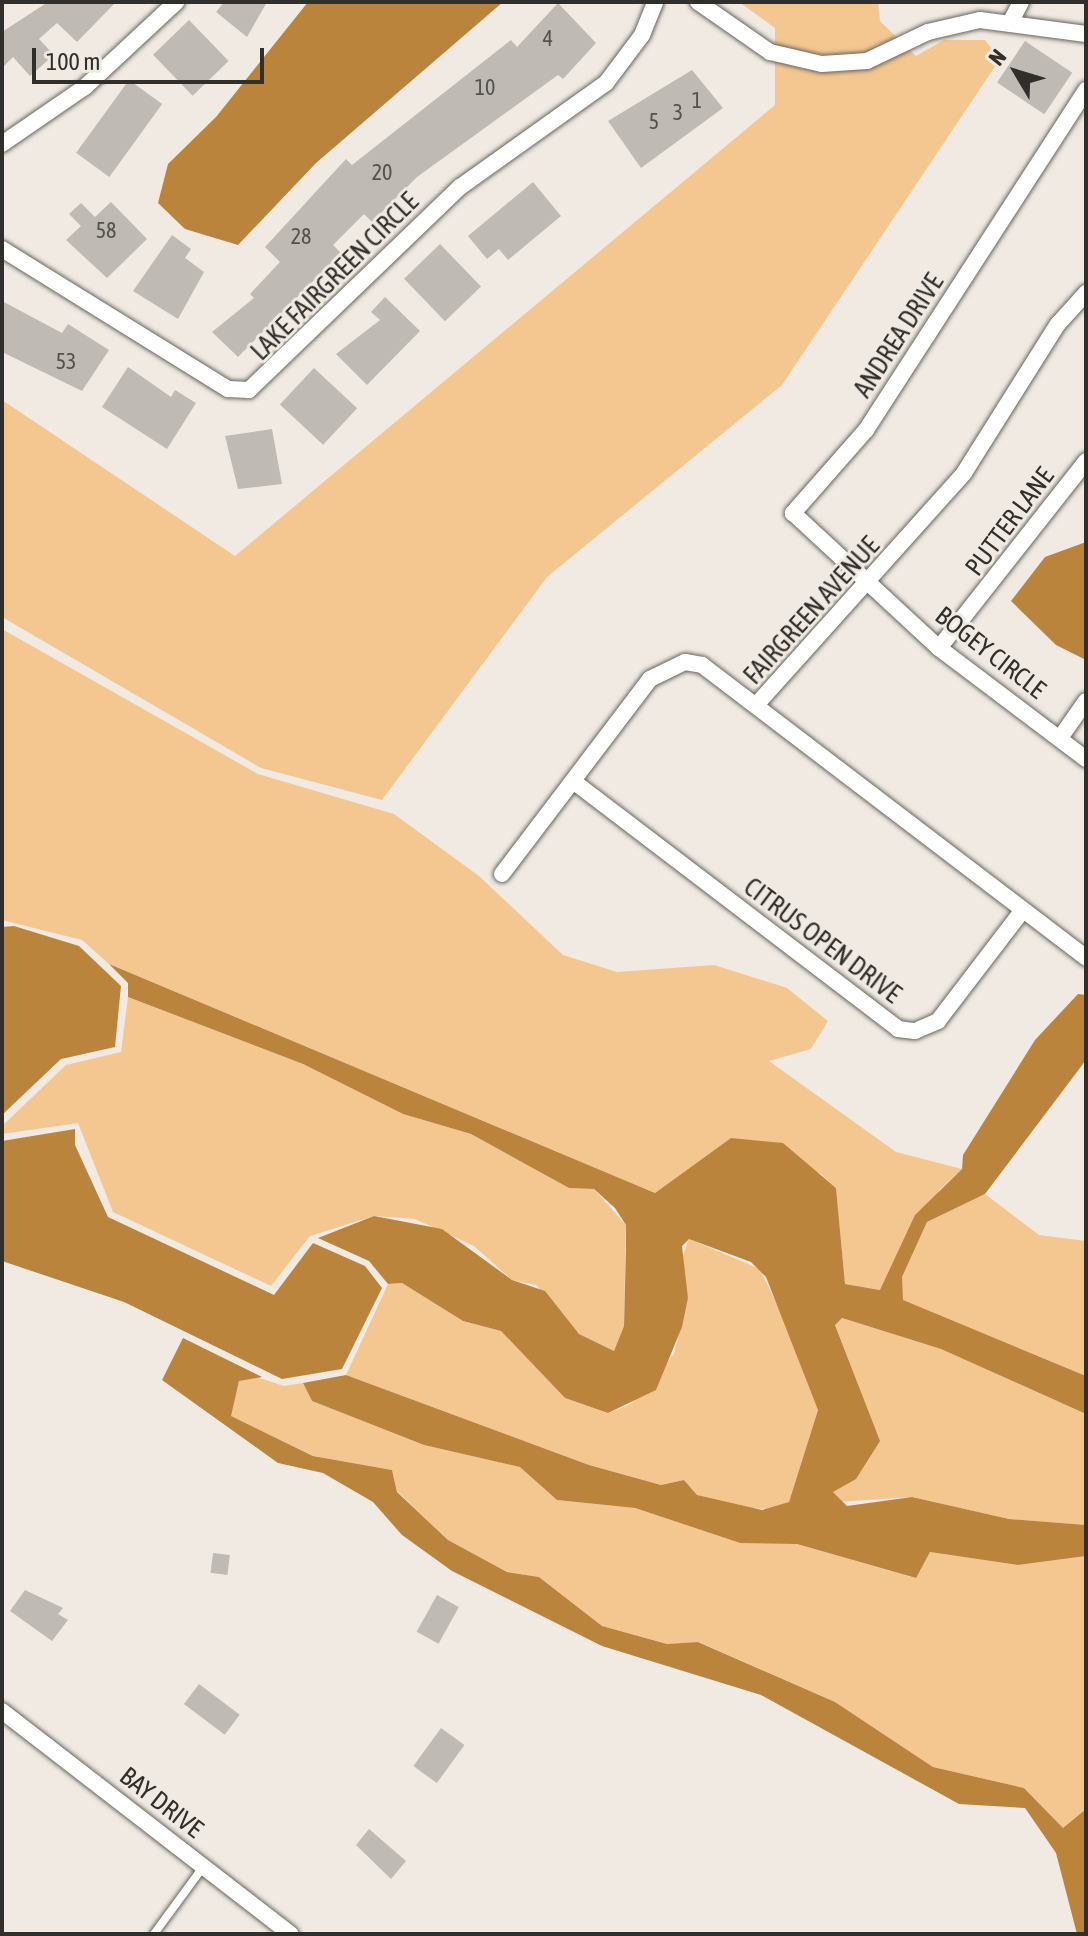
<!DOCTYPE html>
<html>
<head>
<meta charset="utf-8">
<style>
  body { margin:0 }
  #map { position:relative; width:1088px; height:1936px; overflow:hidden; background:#f0eae3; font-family:"Asap Condensed",sans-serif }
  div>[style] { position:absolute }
  .green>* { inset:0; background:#f4c791 }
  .water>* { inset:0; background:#ba843d }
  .building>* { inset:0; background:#bfbab3; transform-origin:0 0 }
  .roads { filter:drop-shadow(0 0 2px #69645e) drop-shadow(0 0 2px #69645e) }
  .service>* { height:8px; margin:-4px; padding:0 4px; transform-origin:4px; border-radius:4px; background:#fff }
  .minor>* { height:16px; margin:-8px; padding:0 8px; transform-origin:8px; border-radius:8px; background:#fff }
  span { translate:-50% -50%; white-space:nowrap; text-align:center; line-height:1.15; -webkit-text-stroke:6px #f0eae3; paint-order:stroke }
  .number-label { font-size:22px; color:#54524e }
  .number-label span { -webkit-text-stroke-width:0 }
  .street-label { font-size:26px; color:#312f2c }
  .frame { position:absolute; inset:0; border:4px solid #312f2c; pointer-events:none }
  .north { position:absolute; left:976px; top:32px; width:80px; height:80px; -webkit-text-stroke:6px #f0eae3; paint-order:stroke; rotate:308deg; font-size:22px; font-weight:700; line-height:32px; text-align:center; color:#312f2c }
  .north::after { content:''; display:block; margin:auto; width:28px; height:36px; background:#312f2c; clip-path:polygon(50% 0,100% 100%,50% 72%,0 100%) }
  .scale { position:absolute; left:32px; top:48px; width:232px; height:36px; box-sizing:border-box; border:4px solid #312f2c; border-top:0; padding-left:10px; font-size:24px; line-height:28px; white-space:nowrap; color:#312f2c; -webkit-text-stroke:6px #f0eae3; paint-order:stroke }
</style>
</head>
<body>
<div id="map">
  <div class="green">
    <i style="clip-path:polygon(739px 2px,878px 2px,880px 21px,916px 56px,944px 40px,985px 40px,1000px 59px,782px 385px,547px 577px,382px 800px,261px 768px,2px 617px,2px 400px,235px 556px,775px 105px,775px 28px)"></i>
    <i style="clip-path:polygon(2px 629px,258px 774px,394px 814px,479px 876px,563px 955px,617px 972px,714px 965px,787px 988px,828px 1021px,811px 1049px,769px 1061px,896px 1152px,962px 1169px,940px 1189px,881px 1290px,845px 1284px,836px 1188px,821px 1174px,731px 1138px,655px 1193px,109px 964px,82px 940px,2px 920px)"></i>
    <i style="clip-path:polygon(128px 997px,303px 1064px,403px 1114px,471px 1134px,569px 1188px,594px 1189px,626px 1225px,624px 1326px,614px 1351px,579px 1334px,536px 1285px,512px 1280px,474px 1246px,415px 1219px,374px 1216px,310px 1236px,271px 1286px,113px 1212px,78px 1123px,2px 1134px,2px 1126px,66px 1065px,121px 1052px)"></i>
    <i style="clip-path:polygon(985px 1194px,1039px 1235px,1086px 1241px,1086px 1376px,902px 1300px,902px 1276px,927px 1222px)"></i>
    <i style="clip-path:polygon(689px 1239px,760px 1269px,807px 1367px,818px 1410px,789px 1502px,779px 1509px,737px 1508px,697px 1495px,684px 1480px,661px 1485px,589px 1465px,346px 1375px,388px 1284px,402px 1283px,463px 1321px,501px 1331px,565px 1398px,608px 1413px,631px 1404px,674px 1354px,688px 1298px,681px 1261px)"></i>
    <i style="clip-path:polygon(842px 1318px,941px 1349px,1086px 1414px,1086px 1525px,1009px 1519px,912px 1497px,838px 1502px,833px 1492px,844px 1482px,859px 1387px,835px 1324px)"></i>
    <i style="clip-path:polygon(253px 1376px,284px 1386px,303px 1383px,312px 1401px,424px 1445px,521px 1467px,557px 1500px,635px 1508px,740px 1543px,797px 1544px,915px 1578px,930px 1552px,1018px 1565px,1086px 1556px,1086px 1809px,1063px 1828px,1024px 1788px,933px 1767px,835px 1702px,699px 1642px,667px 1644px,602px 1626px,539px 1577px,507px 1572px,448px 1540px,397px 1491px,392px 1470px,314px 1456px,230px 1416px,239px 1381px)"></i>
  </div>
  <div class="water">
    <i style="clip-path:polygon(308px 2px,503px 2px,316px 163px,238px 245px,185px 229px,158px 203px,168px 164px,216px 117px)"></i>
    <i style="clip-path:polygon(1086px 542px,1086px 660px,1056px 645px,1011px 601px,1045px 557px)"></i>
    <i style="clip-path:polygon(14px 926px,79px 946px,121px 986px,115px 1047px,61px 1059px,2px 1115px,2px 927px)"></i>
    <i style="clip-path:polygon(109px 964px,655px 1193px,731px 1138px,783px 1143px,836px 1188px,845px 1284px,880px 1290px,915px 1215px,962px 1169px,963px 1155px,1035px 1040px,1078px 994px,1086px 995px,1086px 1060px,985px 1194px,927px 1222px,902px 1277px,903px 1300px,1086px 1376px,1086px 1414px,941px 1349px,842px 1318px,835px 1325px,880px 1441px,856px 1479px,833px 1492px,847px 1506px,912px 1497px,1009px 1519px,1086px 1525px,1086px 1556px,1018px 1565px,930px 1552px,916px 1578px,797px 1544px,740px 1543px,635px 1508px,557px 1500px,520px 1467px,424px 1445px,312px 1401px,303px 1383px,346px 1375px,589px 1465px,661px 1485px,684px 1480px,697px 1495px,762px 1510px,789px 1502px,818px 1410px,766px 1277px,751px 1262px,689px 1239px,682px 1246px,688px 1298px,682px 1327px,656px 1390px,608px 1413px,565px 1398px,501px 1331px,463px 1321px,402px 1283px,388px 1284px,369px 1261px,318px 1238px,374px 1216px,442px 1229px,512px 1280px,545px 1291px,579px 1334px,614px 1351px,624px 1326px,626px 1248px,626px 1225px,615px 1208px,594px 1189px,569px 1188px,471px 1134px,403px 1114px,303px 1064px,128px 997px,128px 983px)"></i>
    <i style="clip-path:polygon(75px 1129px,75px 1145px,108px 1217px,274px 1295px,313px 1243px,365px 1266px,382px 1288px,342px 1369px,282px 1379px,124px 1302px,2px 1261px,2px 1141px)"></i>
    <i style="clip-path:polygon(183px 1338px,262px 1377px,239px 1381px,231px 1416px,313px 1456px,392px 1470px,397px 1492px,448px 1540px,507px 1572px,539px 1577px,602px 1626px,667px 1644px,698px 1642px,835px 1702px,933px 1767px,1024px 1788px,1063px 1828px,1086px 1809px,1086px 1934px,1077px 1934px,1056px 1853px,1025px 1808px,959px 1804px,761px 1695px,602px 1646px,452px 1571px,402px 1535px,373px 1502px,323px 1473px,278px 1463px,162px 1380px)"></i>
  </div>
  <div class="building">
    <i style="clip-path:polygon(48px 2px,116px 2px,77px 42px,57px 23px,39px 39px,54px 55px,30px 76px,13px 57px,2px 68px,2px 32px)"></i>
    <i style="clip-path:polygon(224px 2px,267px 2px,247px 37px,216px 12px)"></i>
    <i style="clip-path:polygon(558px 3px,596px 43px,563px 79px,558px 75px,417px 177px,372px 222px,364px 214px,333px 245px,341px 253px,238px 357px,212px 332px,254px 298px,250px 294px,280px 262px,265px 247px,346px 159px,352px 165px,511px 40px,517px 47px)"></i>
    <i style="left:189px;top:20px;width:57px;height:50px;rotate:46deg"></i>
    <i style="left:1025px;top:41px;width:57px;height:50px;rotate:34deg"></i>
    <i style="clip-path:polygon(692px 70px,723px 108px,641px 168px,608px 121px)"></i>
    <i style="left:129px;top:80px;width:41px;height:90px;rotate:36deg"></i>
    <i style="clip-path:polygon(533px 182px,561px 216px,508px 260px,499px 249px,487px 259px,468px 236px)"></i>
    <i style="clip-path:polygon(111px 202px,147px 239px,107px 278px,66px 240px,81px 226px,69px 214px,81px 203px,95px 217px)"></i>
    <i style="clip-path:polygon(172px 235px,191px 249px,185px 258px,204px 272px,178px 319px,133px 291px)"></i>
    <i style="left:440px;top:244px;width:59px;height:50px;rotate:46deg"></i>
    <i style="clip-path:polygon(385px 297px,420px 331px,367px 385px,336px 354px,380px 320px,371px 312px)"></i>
    <i style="clip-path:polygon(2px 301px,62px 333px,68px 324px,109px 350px,82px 391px,2px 352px)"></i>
    <i style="clip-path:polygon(128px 367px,171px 397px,175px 390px,196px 403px,167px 449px,102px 407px)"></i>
    <i style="left:314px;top:368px;width:59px;height:50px;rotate:43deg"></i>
    <i style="clip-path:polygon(272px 429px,282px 484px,238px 489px,225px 436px)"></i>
    <i style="left:213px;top:1553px;width:17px;height:20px;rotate:7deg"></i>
    <i style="clip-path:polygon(25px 1590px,63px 1608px,58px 1614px,68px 1620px,52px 1641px,10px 1611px)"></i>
    <i style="left:437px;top:1595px;width:25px;height:42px;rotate:29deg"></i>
    <i style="left:199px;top:1684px;width:51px;height:25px;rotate:37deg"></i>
    <i style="left:441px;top:1728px;width:29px;height:47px;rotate:36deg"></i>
    <i style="clip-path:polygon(369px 1829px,406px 1861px,391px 1879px,356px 1845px)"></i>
  </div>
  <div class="roads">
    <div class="service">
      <i style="left:154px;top:1934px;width:83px;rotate:-53.8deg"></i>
    </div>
    <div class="minor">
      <i style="left:698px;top:2px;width:88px;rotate:34.8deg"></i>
      <i style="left:770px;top:52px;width:53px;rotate:13deg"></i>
      <i style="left:822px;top:64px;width:45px;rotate:-3.8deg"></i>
      <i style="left:867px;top:61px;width:68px;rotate:-25.4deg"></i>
      <i style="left:928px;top:32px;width:53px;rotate:-13deg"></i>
      <i style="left:980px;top:20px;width:107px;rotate:7.5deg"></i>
      <i style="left:1011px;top:21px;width:21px;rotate:-62deg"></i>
      <i style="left:1086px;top:90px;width:405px;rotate:122.9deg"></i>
      <i style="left:866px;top:430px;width:111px;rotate:131.3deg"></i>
      <i style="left:793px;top:513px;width:199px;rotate:42.8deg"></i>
      <i style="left:939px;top:648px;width:184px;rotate:37.1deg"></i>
      <i style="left:2px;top:144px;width:101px;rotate:-34.5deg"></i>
      <i style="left:85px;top:87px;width:125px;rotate:-43deg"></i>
      <i style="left:2px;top:249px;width:266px;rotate:31.8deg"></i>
      <i style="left:228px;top:389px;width:21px;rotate:3deg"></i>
      <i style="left:249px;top:390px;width:293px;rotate:-43.9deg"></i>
      <i style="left:460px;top:187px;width:179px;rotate:-35.5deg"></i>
      <i style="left:606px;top:83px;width:60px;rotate:-53.1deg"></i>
      <i style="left:642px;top:35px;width:35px;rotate:-68deg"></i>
      <i style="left:939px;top:648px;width:238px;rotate:-51.8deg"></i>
      <i style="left:757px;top:704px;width:310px;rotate:-48.1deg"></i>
      <i style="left:964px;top:473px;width:176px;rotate:-57.8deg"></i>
      <i style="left:1058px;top:324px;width:42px;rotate:-47.9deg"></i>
      <i style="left:1060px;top:738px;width:45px;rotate:-54.9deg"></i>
      <i style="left:573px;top:781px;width:409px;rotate:37.3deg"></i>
      <i style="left:898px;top:1029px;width:17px;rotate:7deg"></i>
      <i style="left:915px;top:1031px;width:25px;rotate:-23deg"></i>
      <i style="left:938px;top:1021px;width:138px;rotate:-52.6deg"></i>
      <i style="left:502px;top:874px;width:245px;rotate:-52.8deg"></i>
      <i style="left:650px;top:679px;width:39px;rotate:-26deg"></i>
      <i style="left:685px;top:662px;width:17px;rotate:10deg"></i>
      <i style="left:702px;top:665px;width:483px;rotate:37.3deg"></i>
      <i style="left:2px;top:1711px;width:365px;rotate:37.7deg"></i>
    </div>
  </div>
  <div class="number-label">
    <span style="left:548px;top:39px">4</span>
    <span style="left:485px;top:88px">10</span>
    <span style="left:697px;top:101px">1</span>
    <span style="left:678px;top:113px">3</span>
    <span style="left:654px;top:122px">5</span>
    <span style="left:382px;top:173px">20</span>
    <span style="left:106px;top:231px">58</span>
    <span style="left:301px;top:237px">28</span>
    <span style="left:66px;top:362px">53</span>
  </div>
  <div class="street-label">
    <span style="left:335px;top:277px;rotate:-45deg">LAKE FAIRGREEN CIRCLE</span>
    <span style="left:899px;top:336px;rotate:-57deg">ANDREA DRIVE</span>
    <span style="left:1010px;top:522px;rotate:-53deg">PUTTER LANE</span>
    <span style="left:812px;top:611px;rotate:-48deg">FAIRGREEN AVENUE</span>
    <span style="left:990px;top:653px;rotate:38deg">BOGEY CIRCLE</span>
    <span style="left:822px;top:941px;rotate:37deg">CITRUS OPEN DRIVE</span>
    <span style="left:161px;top:1803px;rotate:38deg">BAY DRIVE</span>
  </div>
  <div class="frame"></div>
  <div class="north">N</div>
  <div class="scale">100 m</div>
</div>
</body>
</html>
